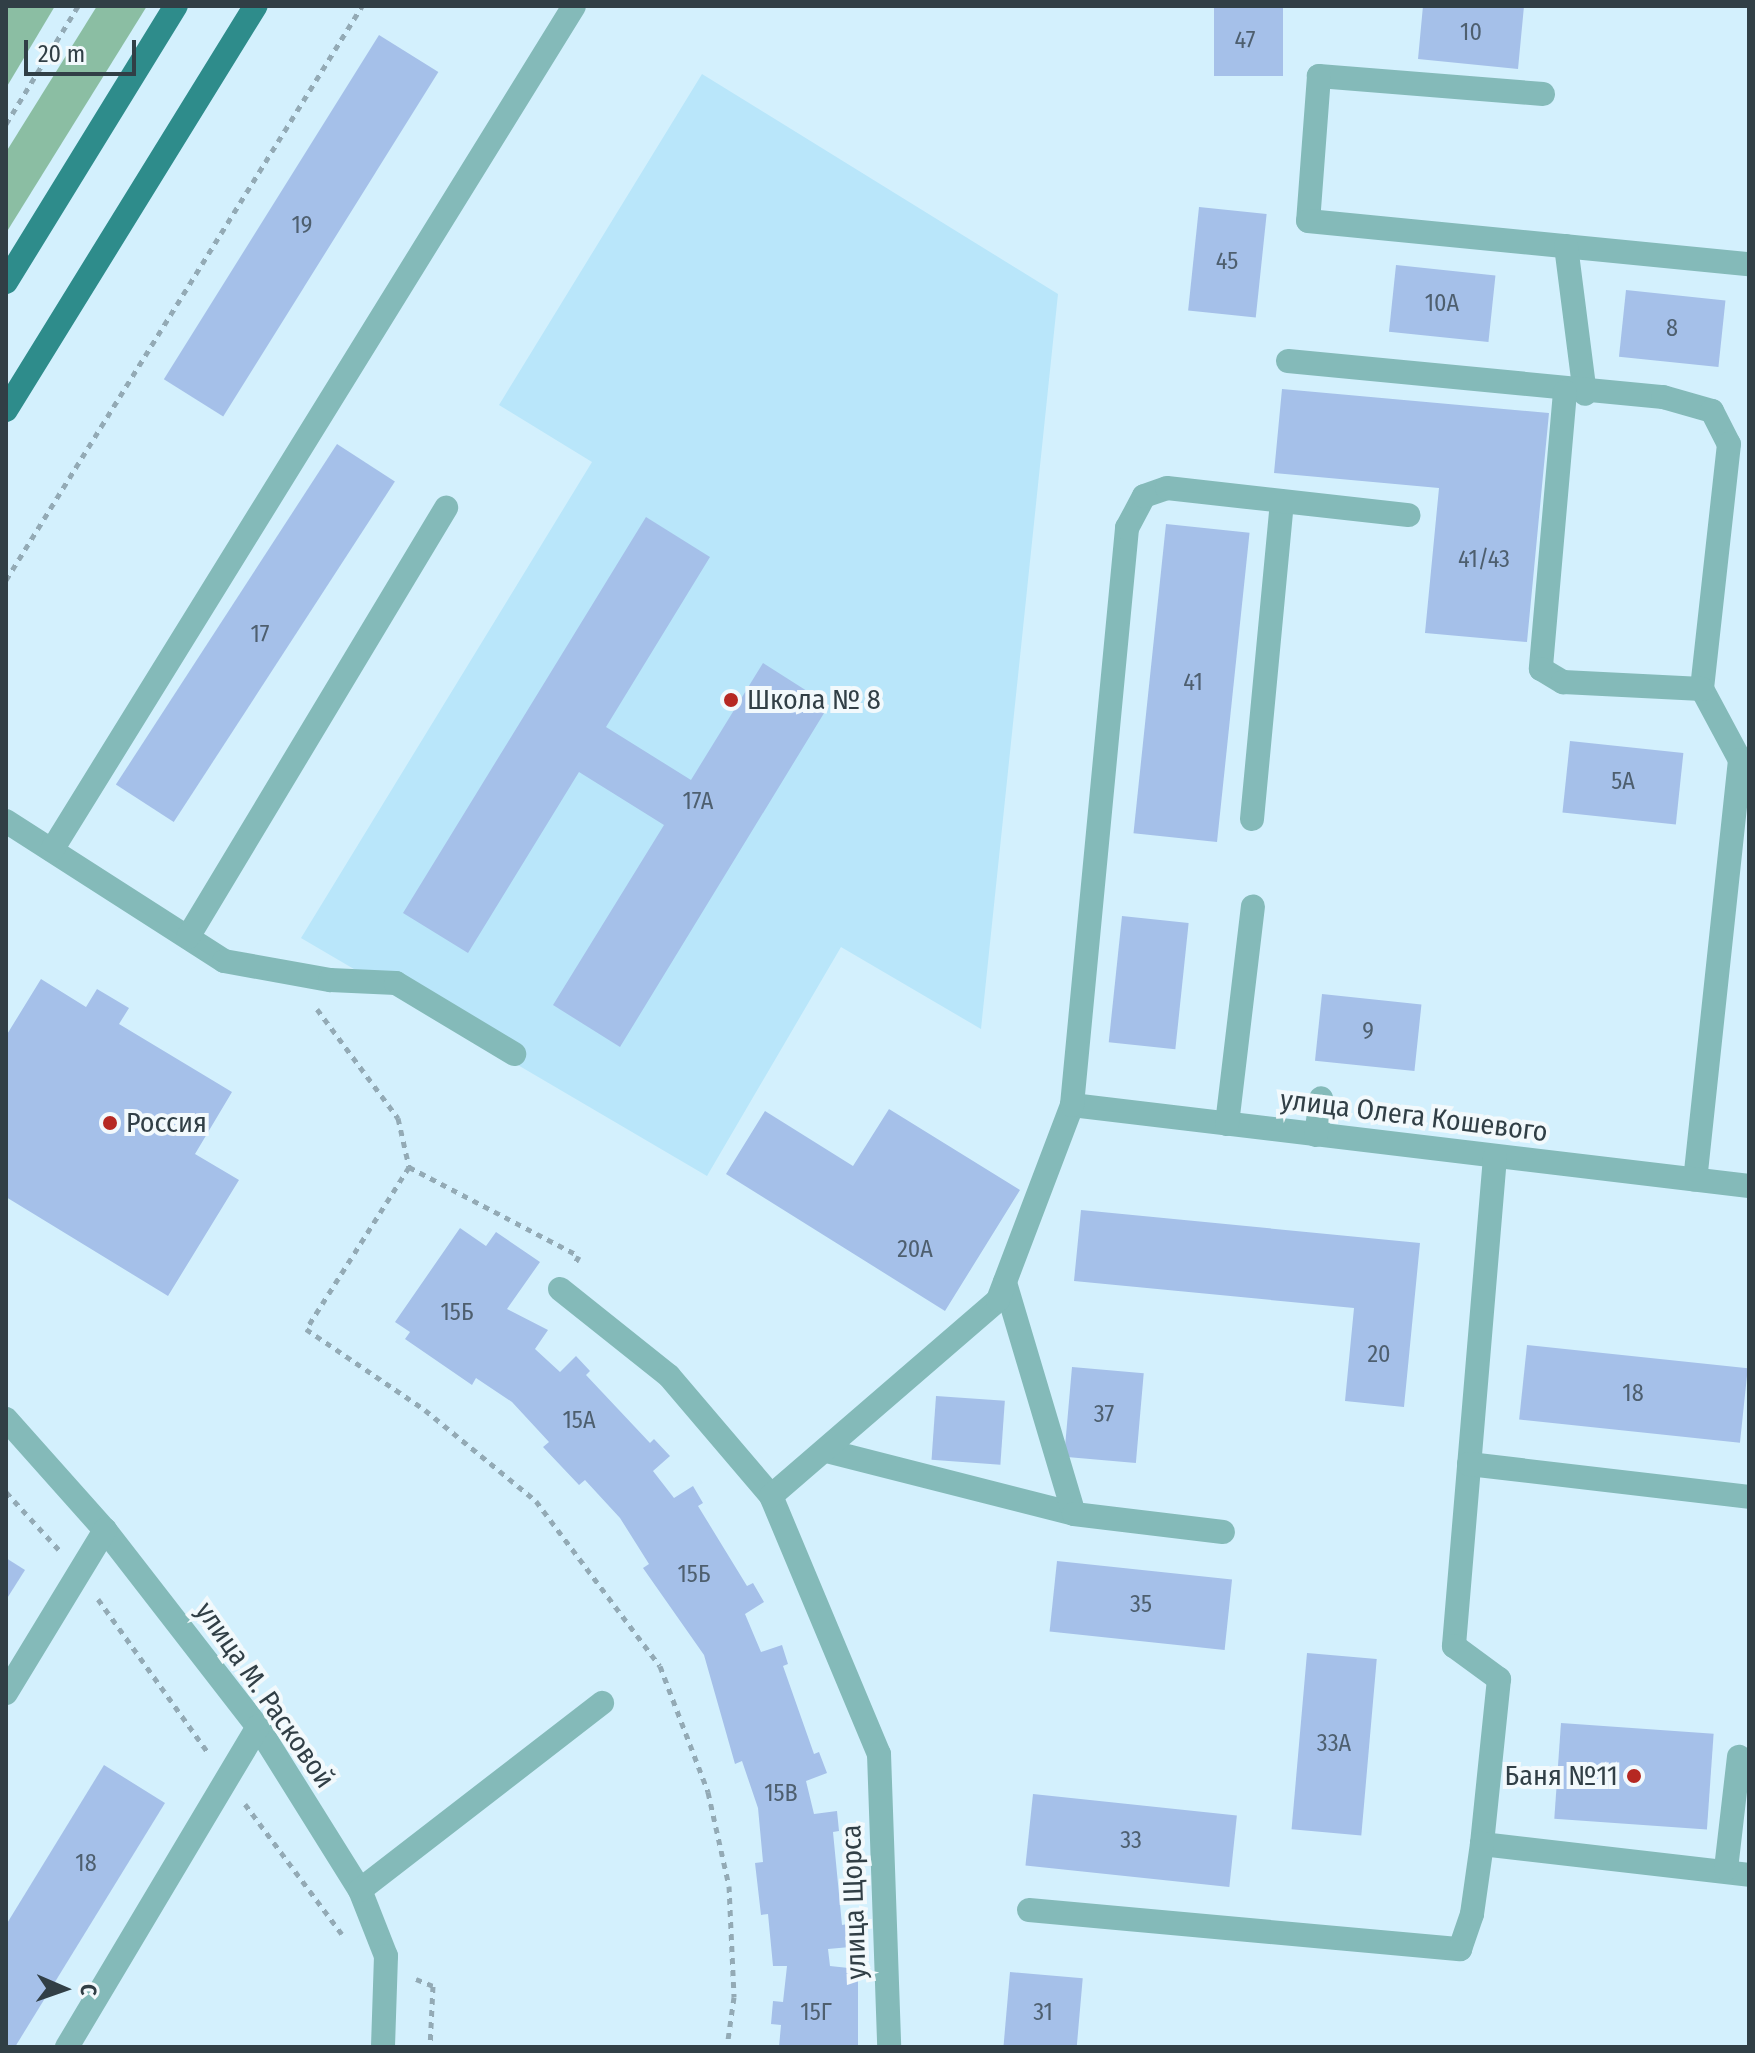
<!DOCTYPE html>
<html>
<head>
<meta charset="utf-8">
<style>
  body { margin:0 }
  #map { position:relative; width:1755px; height:2053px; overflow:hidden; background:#d3f0fd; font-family:"Fira Sans Condensed",sans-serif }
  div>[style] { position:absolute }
  .built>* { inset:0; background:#b9e6fa }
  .forest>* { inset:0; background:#8bbea3 }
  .building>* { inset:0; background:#a5c0e9; transform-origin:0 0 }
  .path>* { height:5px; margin-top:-2.5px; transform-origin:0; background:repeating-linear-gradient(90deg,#93aab5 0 6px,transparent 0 12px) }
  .minor>* { height:24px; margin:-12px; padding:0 12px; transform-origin:12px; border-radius:12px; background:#84bab9 }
  .major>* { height:24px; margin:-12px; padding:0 12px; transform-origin:12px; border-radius:12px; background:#2e8c8b }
  .dots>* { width:22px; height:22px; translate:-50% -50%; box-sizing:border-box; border:4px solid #f2f9fc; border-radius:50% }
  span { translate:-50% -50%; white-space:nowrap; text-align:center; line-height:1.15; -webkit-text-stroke:8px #f2f9fc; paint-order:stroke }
  .number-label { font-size:24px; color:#4e5f6f }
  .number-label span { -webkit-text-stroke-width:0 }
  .poi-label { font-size:28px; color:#313f46 }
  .left { translate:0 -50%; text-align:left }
  .right { translate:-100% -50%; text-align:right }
  .street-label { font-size:28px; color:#313f46 }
  .frame { position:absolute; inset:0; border:8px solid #313f46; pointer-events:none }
  .north { position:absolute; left:24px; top:1949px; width:80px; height:80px; -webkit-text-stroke:6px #f2f9fc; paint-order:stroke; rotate:92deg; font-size:22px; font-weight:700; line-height:32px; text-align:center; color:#313f46 }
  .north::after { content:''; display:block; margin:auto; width:28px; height:36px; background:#313f46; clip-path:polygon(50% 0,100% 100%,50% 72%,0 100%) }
  .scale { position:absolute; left:24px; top:40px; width:112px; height:36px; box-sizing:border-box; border:4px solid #313f46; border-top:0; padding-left:10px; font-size:24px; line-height:28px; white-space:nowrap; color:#313f46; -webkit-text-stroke:6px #f2f9fc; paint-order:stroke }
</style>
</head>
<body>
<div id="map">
  <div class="built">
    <i style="clip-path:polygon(702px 74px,1058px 294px,981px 1029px,841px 947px,707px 1176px,301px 938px,592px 462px,499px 405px)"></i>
  </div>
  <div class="forest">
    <i style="clip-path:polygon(6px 6px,55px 6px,6px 88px)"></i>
    <i style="clip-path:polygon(97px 6px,147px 6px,6px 233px,6px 152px)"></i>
  </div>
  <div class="building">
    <i style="left:1214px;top:6px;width:69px;height:70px"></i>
    <i style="clip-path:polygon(1423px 6px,1524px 6px,1518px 69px,1418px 59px)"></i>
    <i style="left:379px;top:35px;width:70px;height:406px;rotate:32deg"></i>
    <i style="left:1199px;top:207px;width:68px;height:104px;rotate:6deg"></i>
    <i style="left:1396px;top:265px;width:100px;height:67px;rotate:6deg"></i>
    <i style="left:1626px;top:290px;width:100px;height:67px;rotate:6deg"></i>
    <i style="clip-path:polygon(1282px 389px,1549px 413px,1527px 642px,1425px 633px,1439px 488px,1274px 473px)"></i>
    <i style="left:337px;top:444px;width:69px;height:406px;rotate:33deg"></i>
    <i style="clip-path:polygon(646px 517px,710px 557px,606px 727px,691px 780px,763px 663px,829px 705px,620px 1047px,553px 1005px,664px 825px,579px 772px,468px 953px,403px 913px)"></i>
    <i style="left:1166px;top:524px;width:84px;height:311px;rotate:6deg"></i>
    <i style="left:1570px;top:741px;width:114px;height:72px;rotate:6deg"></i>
    <i style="left:1122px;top:916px;width:67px;height:127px;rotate:6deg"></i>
    <i style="clip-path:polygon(41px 979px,86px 1007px,97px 989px,129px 1008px,119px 1024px,232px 1092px,195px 1154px,239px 1180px,168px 1296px,6px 1197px,6px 1036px)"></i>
    <i style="left:1322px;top:994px;width:100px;height:67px;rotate:6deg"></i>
    <i style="clip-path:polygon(889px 1109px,1020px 1190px,945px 1311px,726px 1174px,765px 1111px,853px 1166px)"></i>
    <i style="clip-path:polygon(1081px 1210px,1420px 1243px,1404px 1407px,1345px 1401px,1354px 1308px,1074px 1281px)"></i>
    <i style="clip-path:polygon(460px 1228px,486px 1246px,496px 1232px,540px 1262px,507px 1309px,548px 1330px,535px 1349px,560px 1372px,576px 1356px,590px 1371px,586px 1375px,650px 1443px,654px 1439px,670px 1456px,653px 1471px,674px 1498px,693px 1486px,703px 1503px,698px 1506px,747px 1586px,753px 1583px,764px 1602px,745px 1614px,761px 1652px,782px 1645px,788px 1664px,783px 1666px,814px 1754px,819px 1752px,827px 1773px,806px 1781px,814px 1814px,837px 1811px,839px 1831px,833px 1832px,842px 1925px,848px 1924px,850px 1947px,828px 1949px,830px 1966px,858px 1969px,858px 2047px,779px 2047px,781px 2025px,771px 2024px,773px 2001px,783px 2002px,787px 1966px,773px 1966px,768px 1914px,761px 1915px,755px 1863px,763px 1862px,758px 1808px,742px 1761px,735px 1764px,704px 1655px,643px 1568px,649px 1564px,620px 1518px,585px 1480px,579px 1485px,543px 1447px,549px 1442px,512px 1402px,476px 1378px,472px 1385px,405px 1339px,410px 1332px,395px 1322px)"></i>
    <i style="left:1527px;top:1345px;width:222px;height:75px;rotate:6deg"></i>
    <i style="left:1072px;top:1367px;width:72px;height:90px;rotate:5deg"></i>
    <i style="left:936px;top:1396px;width:69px;height:64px;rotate:4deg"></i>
    <i style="clip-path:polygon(6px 1558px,25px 1570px,6px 1600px)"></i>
    <i style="left:1057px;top:1561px;width:176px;height:71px;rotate:6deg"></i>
    <i style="left:1307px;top:1653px;width:70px;height:177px;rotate:5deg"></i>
    <i style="left:1561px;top:1723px;width:153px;height:96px;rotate:4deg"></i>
    <i style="clip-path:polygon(104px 1765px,165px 1803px,15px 2047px,6px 2047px,6px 1925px)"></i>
    <i style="left:1033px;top:1794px;width:205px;height:72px;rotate:6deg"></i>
    <i style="left:1010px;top:1972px;width:73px;height:75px;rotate:5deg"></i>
  </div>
  <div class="path">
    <i style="left:6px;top:124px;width:138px;rotate:-58.6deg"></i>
    <i style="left:6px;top:580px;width:675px;rotate:-58.19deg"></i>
    <i style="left:317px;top:1009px;width:136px;rotate:53.4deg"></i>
    <i style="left:398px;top:1118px;width:50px;rotate:77.3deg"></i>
    <i style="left:409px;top:1167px;width:192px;rotate:27.6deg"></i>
    <i style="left:579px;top:1256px;width:8px;rotate:120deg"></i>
    <i style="left:409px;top:1167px;width:192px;rotate:122.4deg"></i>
    <i style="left:306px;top:1329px;width:144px;rotate:34.2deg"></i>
    <i style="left:425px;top:1410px;width:144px;rotate:39.3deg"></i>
    <i style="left:536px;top:1501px;width:206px;rotate:53.1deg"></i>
    <i style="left:660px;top:1666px;width:135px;rotate:69.1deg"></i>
    <i style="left:708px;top:1792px;width:96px;rotate:77.4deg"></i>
    <i style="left:729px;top:1886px;width:111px;rotate:87.4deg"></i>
    <i style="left:734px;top:1997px;width:50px;rotate:98deg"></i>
    <i style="left:6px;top:1492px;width:80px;rotate:47.5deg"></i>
    <i style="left:98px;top:1599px;width:191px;rotate:54.4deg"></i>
    <i style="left:245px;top:1804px;width:162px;rotate:53.3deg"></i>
    <i style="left:416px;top:1979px;width:18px;rotate:22deg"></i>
    <i style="left:433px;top:1986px;width:61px;rotate:92.8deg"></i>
  </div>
  <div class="minor">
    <i style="left:1543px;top:94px;width:225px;rotate:-175.4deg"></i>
    <i style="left:1319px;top:76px;width:145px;rotate:94.3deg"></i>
    <i style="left:1308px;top:221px;width:443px;rotate:5.6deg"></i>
    <i style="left:1566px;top:246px;width:149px;rotate:82.7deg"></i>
    <i style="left:1288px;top:361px;width:377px;rotate:5.5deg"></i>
    <i style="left:1663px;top:397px;width:51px;rotate:15.9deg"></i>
    <i style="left:1712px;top:411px;width:37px;rotate:63deg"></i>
    <i style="left:1729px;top:444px;width:246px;rotate:96.3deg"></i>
    <i style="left:1702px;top:689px;width:81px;rotate:61.8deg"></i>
    <i style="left:1740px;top:760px;width:422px;rotate:96.1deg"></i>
    <i style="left:1565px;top:392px;width:278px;rotate:95deg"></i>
    <i style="left:1541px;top:669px;width:26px;rotate:31deg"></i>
    <i style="left:1563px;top:682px;width:139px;rotate:2.9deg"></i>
    <i style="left:1252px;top:819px;width:319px;rotate:-84.6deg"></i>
    <i style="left:6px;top:821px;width:259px;rotate:32.7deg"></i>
    <i style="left:224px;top:961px;width:108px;rotate:10.2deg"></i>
    <i style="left:330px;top:980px;width:66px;rotate:2.6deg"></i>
    <i style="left:396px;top:983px;width:138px;rotate:31deg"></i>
    <i style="left:52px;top:850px;width:992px;rotate:-58.26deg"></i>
    <i style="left:188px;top:937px;width:501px;rotate:-58.98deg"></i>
    <i style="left:1072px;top:1105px;width:682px;rotate:6.82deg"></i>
    <i style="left:1227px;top:1124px;width:219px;rotate:-83.2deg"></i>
    <i style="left:1316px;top:1135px;width:37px;rotate:-82deg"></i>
    <i style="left:1495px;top:1157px;width:491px;rotate:94.8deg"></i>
    <i style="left:1454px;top:1646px;width:56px;rotate:36.3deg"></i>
    <i style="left:1499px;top:1679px;width:166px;rotate:95.9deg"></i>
    <i style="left:1482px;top:1844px;width:269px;rotate:6.6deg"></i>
    <i style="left:560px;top:1289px;width:139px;rotate:38.6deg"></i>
    <i style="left:669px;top:1376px;width:157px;rotate:49.6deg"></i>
    <i style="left:771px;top:1496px;width:280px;rotate:67.3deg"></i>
    <i style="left:879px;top:1754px;width:293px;rotate:88deg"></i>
    <i style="left:6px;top:1419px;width:149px;rotate:48.3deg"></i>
    <i style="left:105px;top:1530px;width:249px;rotate:52.2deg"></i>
    <i style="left:258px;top:1727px;width:192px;rotate:58deg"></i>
    <i style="left:360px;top:1890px;width:71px;rotate:68.5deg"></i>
    <i style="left:386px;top:1956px;width:91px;rotate:91.9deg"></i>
    <i style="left:827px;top:1451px;width:255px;rotate:14.3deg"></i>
    <i style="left:1074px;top:1514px;width:242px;rotate:-106.6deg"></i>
    <i style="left:1469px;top:1464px;width:282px;rotate:6.7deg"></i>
    <i style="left:771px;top:1496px;width:300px;rotate:-40.8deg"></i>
    <i style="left:998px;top:1300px;width:209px;rotate:-69.2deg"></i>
    <i style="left:1072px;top:1105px;width:580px;rotate:-84.55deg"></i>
    <i style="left:1127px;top:528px;width:36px;rotate:-62deg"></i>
    <i style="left:1144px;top:496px;width:24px;rotate:-19deg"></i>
    <i style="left:1167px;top:488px;width:243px;rotate:6.4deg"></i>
    <i style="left:1074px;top:1514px;width:150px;rotate:6.9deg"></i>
    <i style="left:6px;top:1693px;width:191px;rotate:-58.7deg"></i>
    <i style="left:1726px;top:1869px;width:113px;rotate:-83.4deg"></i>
    <i style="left:360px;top:1890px;width:306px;rotate:-37.7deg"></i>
    <i style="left:1029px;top:1910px;width:433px;rotate:5.2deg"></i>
    <i style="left:1460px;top:1949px;width:37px;rotate:-71deg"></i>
    <i style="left:1472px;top:1914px;width:71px;rotate:-81.9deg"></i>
    <i style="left:67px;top:2047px;width:373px;rotate:-59.2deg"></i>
  </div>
  <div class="major">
    <i style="left:6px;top:282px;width:324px;rotate:-58.4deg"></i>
    <i style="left:6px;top:410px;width:475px;rotate:-58.3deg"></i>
  </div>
  <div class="dots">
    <i style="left:731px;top:700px;background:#b62822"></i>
    <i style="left:110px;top:1123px;background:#b62822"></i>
    <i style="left:1634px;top:1776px;background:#b62822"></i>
  </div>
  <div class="number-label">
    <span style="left:1471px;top:33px">10</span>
    <span style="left:1245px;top:41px">47</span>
    <span style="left:302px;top:226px">19</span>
    <span style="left:1227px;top:262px">45</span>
    <span style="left:1442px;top:304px">10А</span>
    <span style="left:1672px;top:329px">8</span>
    <span style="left:1484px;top:560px">41/43</span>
    <span style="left:260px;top:635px">17</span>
    <span style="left:1193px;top:683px">41</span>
    <span style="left:1623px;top:782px">5А</span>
    <span style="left:698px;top:802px">17А</span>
    <span style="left:1368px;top:1032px">9</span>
    <span style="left:915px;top:1250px">20А</span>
    <span style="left:457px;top:1313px">15Б</span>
    <span style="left:1379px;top:1355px">20</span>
    <span style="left:1633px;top:1394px">18</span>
    <span style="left:1104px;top:1415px">37</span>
    <span style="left:579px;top:1421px">15А</span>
    <span style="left:694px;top:1575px">15Б</span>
    <span style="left:1141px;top:1605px">35</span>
    <span style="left:1334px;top:1744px">33А</span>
    <span style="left:781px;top:1794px">15В</span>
    <span style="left:1131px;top:1841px">33</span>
    <span style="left:86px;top:1864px">18</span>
    <span style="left:816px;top:2013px">15Г</span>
    <span style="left:1043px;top:2013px">31</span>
  </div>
  <div class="poi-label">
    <span class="left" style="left:747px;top:700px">Школа № 8</span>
    <span class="left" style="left:126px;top:1123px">Россия</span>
    <span class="right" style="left:1618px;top:1776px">Баня №11</span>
  </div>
  <div class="street-label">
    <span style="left:1414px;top:1116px;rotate:7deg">улица Олега Кошевого</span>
    <span style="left:265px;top:1695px;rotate:55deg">улица М. Расковой</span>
    <span style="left:854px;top:1902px;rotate:-92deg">улица Щорса</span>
  </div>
  <div class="frame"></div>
  <div class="north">С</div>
  <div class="scale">20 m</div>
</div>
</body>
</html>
